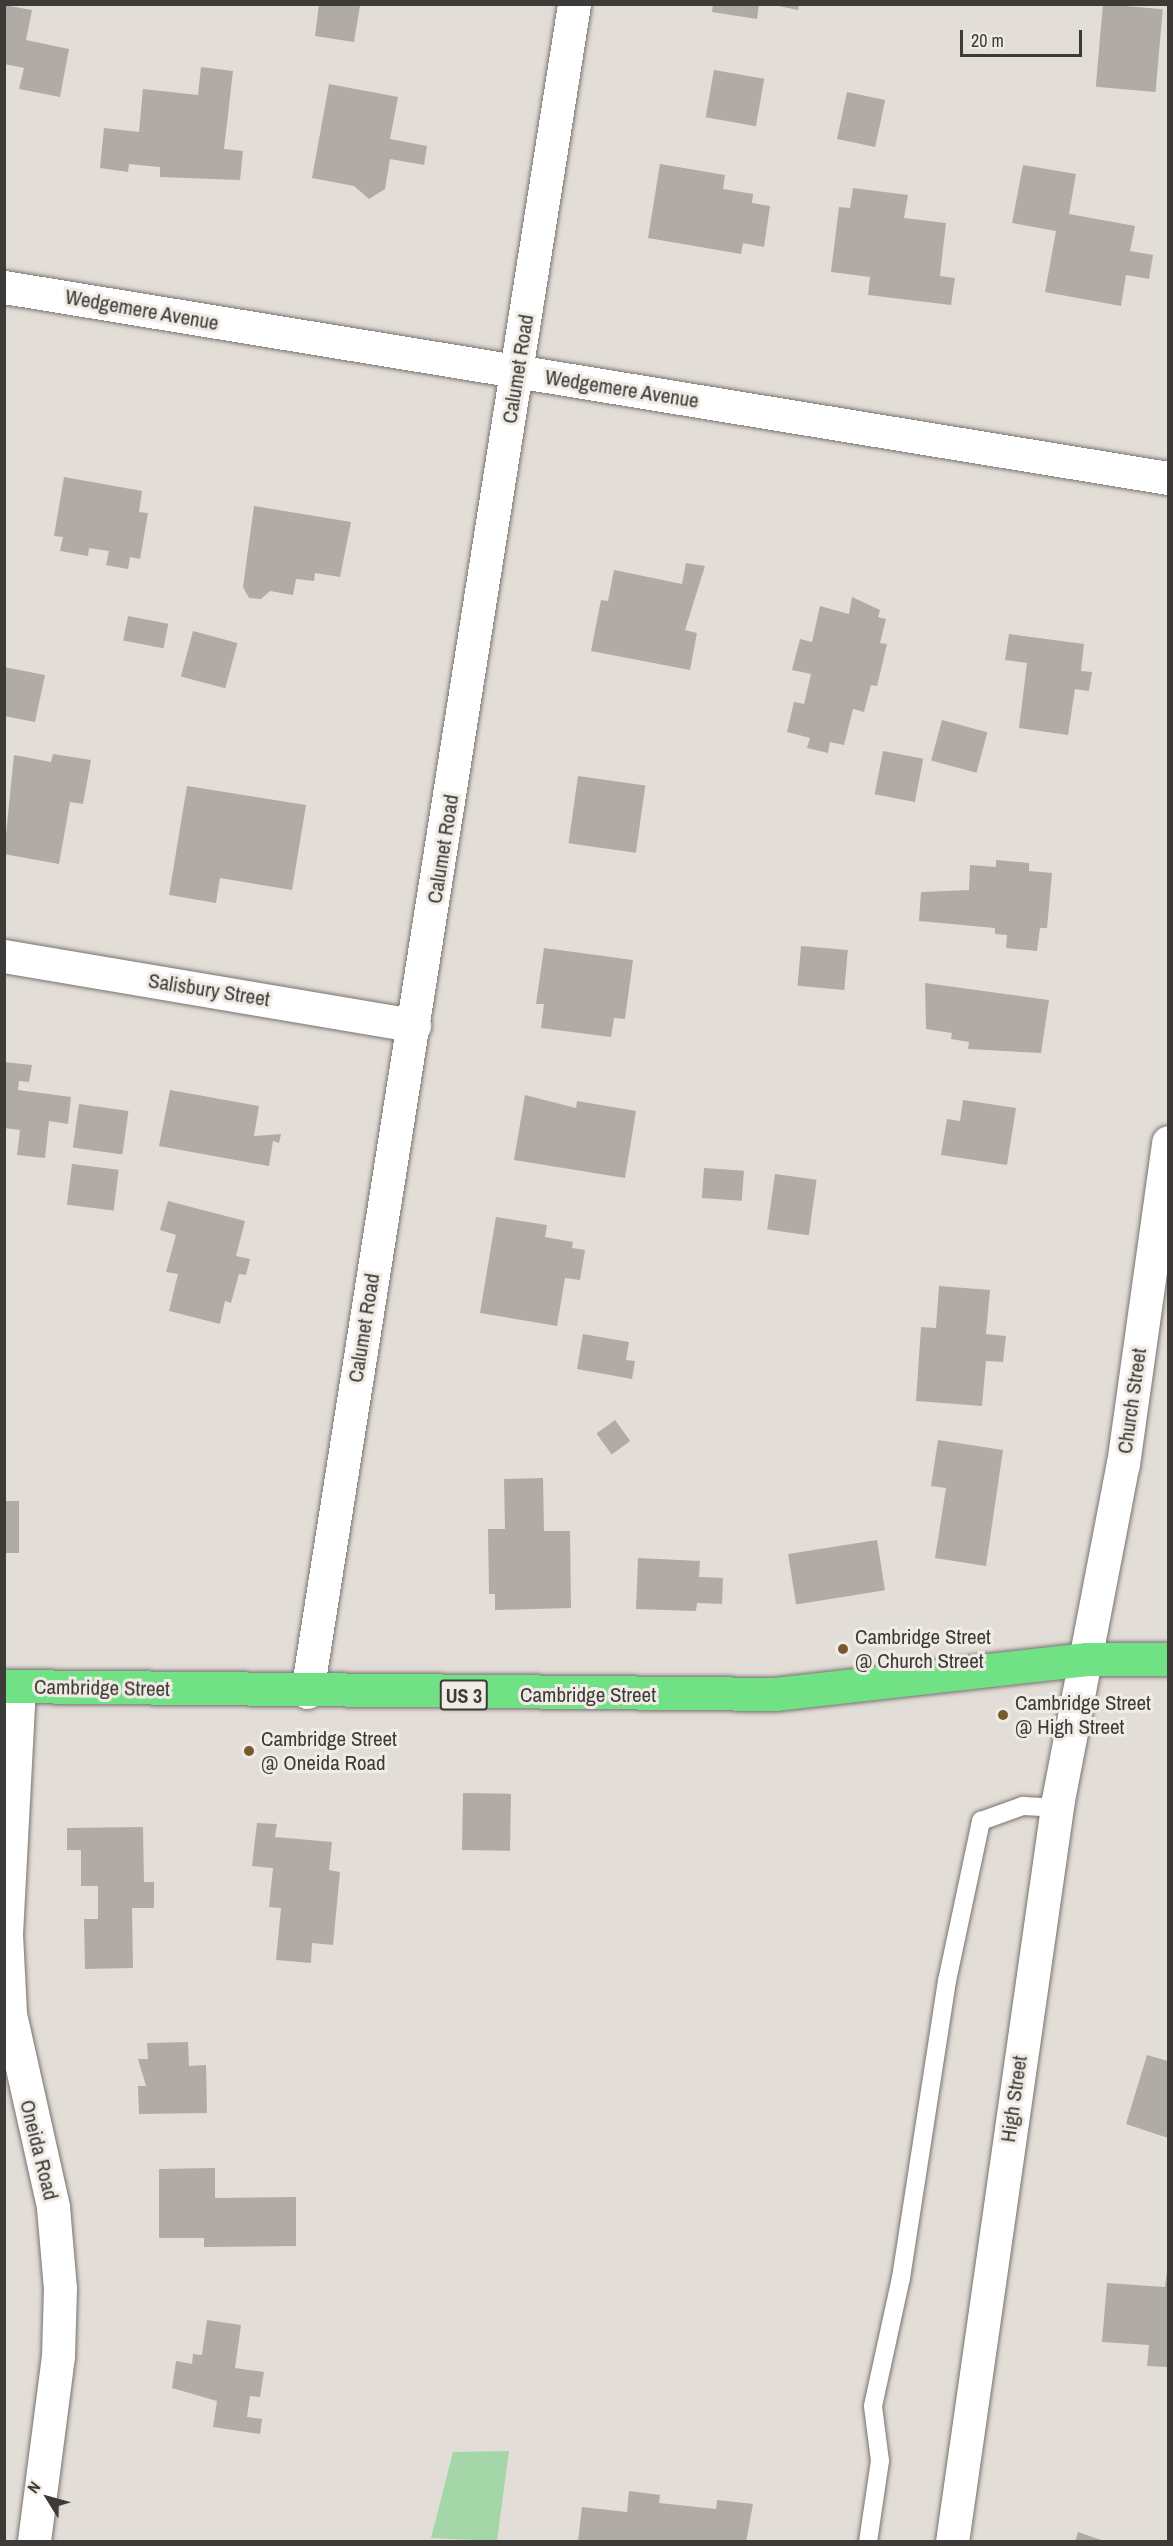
<!DOCTYPE html>
<html>
<head>
<meta charset="utf-8">
<style>
  body { margin:0 }
  #map { position:relative; width:1173px; height:2546px; overflow:hidden; background:#e3ddd8; font-family:"Archivo Narrow",sans-serif }
  div>[style] { position:absolute }
  .green>* { inset:0; background:#a5d6a8 }
  .building>* { inset:0; background:#b0aba5; transform-origin:0 0 }
  .roads { filter:drop-shadow(0 0 2px #78736e) drop-shadow(0 0 2px #78736e) }
  .lane>* { height:18px; margin:-9px; padding:0 9px; transform-origin:9px; border-radius:9px; background:#fff }
  .street>* { height:33px; margin:-16.5px; padding:0 16.5px; transform-origin:16.5px; border-radius:16.5px; background:#fff }
  .secondary>* { height:33px; margin:-16.5px; padding:0 16.5px; transform-origin:16.5px; border-radius:16.5px; background:#fff }
  .highway>* { height:33px; margin:-16.5px; padding:0 16.5px; transform-origin:16.5px; border-radius:16.5px; background:#71e185 }
  .dots>* { width:16px; height:16px; translate:-50% -50%; box-sizing:border-box; border:3px solid #f0ebe5; border-radius:50% }
  span { translate:-50% -50%; white-space:nowrap; text-align:center; line-height:1.15; -webkit-text-stroke:6px #f0ebe5; paint-order:stroke }
  .shield-label span { padding:2px 4px; background:#f0ebe5; border:2px solid; border-radius:4px; -webkit-text-stroke-width:0 }
  .shield-label { font-size:20px; color:#3d3b38; font-weight:700 }
  .street-label { font-size:21px; color:#3d3b38 }
  .poi-label { font-size:21px; color:#3d3b38 }
  .left { translate:0 -50%; text-align:left }
  .frame { position:absolute; inset:0; border:6px solid #3d3b38; pointer-events:none }
  .north { position:absolute; left:18px; top:2468px; width:60px; height:60px; -webkit-text-stroke:4px #f0ebe5; paint-order:stroke; rotate:307deg; font-size:16px; font-weight:700; line-height:24px; text-align:center; color:#3d3b38 }
  .north::after { content:''; display:block; margin:auto; width:21px; height:27px; background:#3d3b38; clip-path:polygon(50% 0,100% 100%,50% 72%,0 100%) }
  .scale { position:absolute; left:960px; top:30px; width:122px; height:27px; box-sizing:border-box; border:3px solid #3d3b38; border-top:0; padding-left:8px; font-size:18px; line-height:21px; white-space:nowrap; color:#3d3b38; -webkit-text-stroke:4px #f0ebe5; paint-order:stroke }
</style>
</head>
<body>
<div id="map">
  <div class="green">
    <i style="clip-path:polygon(509px 2451px,497px 2541px,431px 2538px,453px 2452px)"></i>
  </div>
  <div class="building">
    <i style="clip-path:polygon(319px 4px,360px 6px,354px 42px,315px 36px)"></i>
    <i style="clip-path:polygon(713px 4px,759px 4px,757px 19px,712px 12px)"></i>
    <i style="clip-path:polygon(769px 4px,799px 4px,798px 10px)"></i>
    <i style="left:1103px;top:4px;width:60px;height:83px;rotate:5deg"></i>
    <i style="clip-path:polygon(4px 5px,32px 10px,26px 40px,69px 49px,60px 97px,19px 89px,24px 68px,4px 64px)"></i>
    <i style="clip-path:polygon(201px 67px,233px 71px,224px 149px,243px 151px,240px 180px,160px 177px,160px 167px,129px 164px,128px 172px,100px 168px,104px 128px,139px 132px,143px 89px,198px 95px)"></i>
    <i style="left:714px;top:70px;width:51px;height:48px;rotate:10deg"></i>
    <i style="clip-path:polygon(329px 84px,398px 97px,390px 139px,427px 146px,424px 165px,390px 159px,385px 189px,369px 199px,354px 186px,312px 178px)"></i>
    <i style="left:847px;top:92px;width:39px;height:48px;rotate:12deg"></i>
    <i style="clip-path:polygon(660px 164px,725px 175px,723px 189px,753px 194px,752px 203px,770px 206px,764px 247px,743px 243px,741px 254px,648px 238px)"></i>
    <i style="clip-path:polygon(1023px 165px,1076px 174px,1069px 214px,1135px 226px,1130px 251px,1153px 255px,1149px 279px,1126px 275px,1121px 306px,1045px 292px,1056px 231px,1012px 223px)"></i>
    <i style="clip-path:polygon(853px 188px,908px 195px,904px 218px,946px 223px,940px 276px,955px 278px,951px 305px,868px 295px,870px 277px,831px 272px,839px 207px,850px 208px)"></i>
    <i style="clip-path:polygon(64px 477px,142px 491px,139px 512px,148px 513px,140px 559px,130px 557px,128px 569px,106px 565px,109px 551px,89px 548px,88px 556px,60px 551px,63px 537px,54px 536px)"></i>
    <i style="clip-path:polygon(254px 506px,351px 522px,340px 577px,315px 573px,314px 581px,296px 579px,293px 595px,270px 591px,261px 599px,249px 598px,243px 587px)"></i>
    <i style="clip-path:polygon(686px 563px,705px 566px,685px 630px,697px 633px,690px 670px,591px 651px,601px 600px,608px 601px,614px 570px,682px 584px)"></i>
    <i style="clip-path:polygon(852px 597px,880px 610px,878px 617px,886px 619px,880px 643px,887px 644px,877px 686px,871px 685px,864px 712px,853px 709px,844px 745px,830px 742px,828px 753px,807px 748px,810px 738px,787px 732px,794px 702px,804px 704px,811px 674px,792px 670px,800px 639px,812px 642px,820px 606px,849px 614px)"></i>
    <i style="left:128px;top:616px;width:41px;height:25px;rotate:11deg"></i>
    <i style="left:193px;top:631px;width:46px;height:47px;rotate:15deg"></i>
    <i style="clip-path:polygon(1009px 634px,1084px 644px,1081px 671px,1092px 672px,1089px 691px,1075px 689px,1068px 735px,1019px 728px,1027px 663px,1005px 660px)"></i>
    <i style="clip-path:polygon(4px 667px,45px 675px,35px 722px,4px 716px)"></i>
    <i style="left:942px;top:720px;width:47px;height:42px;rotate:15deg"></i>
    <i style="left:883px;top:751px;width:41px;height:44px;rotate:11deg"></i>
    <i style="clip-path:polygon(53px 754px,91px 760px,83px 804px,70px 802px,59px 864px,4px 854px,14px 755px,51px 762px)"></i>
    <i style="left:578px;top:776px;width:68px;height:68px;rotate:8deg"></i>
    <i style="clip-path:polygon(187px 786px,306px 805px,292px 890px,220px 878px,216px 903px,169px 895px)"></i>
    <i style="clip-path:polygon(996px 860px,1029px 863px,1029px 871px,1052px 873px,1047px 928px,1040px 928px,1037px 951px,1006px 948px,1007px 935px,995px 934px,995px 928px,919px 921px,921px 892px,969px 890px,970px 865px,996px 867px)"></i>
    <i style="left:801px;top:946px;width:47px;height:40px;rotate:5deg"></i>
    <i style="clip-path:polygon(544px 948px,633px 960px,625px 1019px,614px 1018px,611px 1037px,541px 1028px,544px 1004px,536px 1004px)"></i>
    <i style="clip-path:polygon(925px 983px,1049px 1000px,1041px 1053px,968px 1049px,969px 1042px,951px 1039px,952px 1033px,926px 1029px)"></i>
    <i style="clip-path:polygon(4px 1062px,32px 1065px,29px 1082px,19px 1081px,18px 1090px,71px 1097px,68px 1124px,49px 1121px,45px 1158px,17px 1155px,20px 1130px,4px 1128px)"></i>
    <i style="clip-path:polygon(170px 1090px,259px 1106px,254px 1136px,281px 1134px,279px 1143px,273px 1141px,269px 1166px,159px 1146px)"></i>
    <i style="clip-path:polygon(525px 1095px,576px 1108px,577px 1101px,636px 1111px,625px 1178px,514px 1160px)"></i>
    <i style="clip-path:polygon(963px 1100px,1016px 1108px,1007px 1165px,941px 1155px,947px 1119px,960px 1121px)"></i>
    <i style="left:79px;top:1104px;width:50px;height:44px;rotate:8deg"></i>
    <i style="left:72px;top:1164px;width:47px;height:41px;rotate:7deg"></i>
    <i style="left:704px;top:1168px;width:40px;height:30px;rotate:4deg"></i>
    <i style="left:775px;top:1174px;width:42px;height:56px;rotate:8deg"></i>
    <i style="clip-path:polygon(168px 1201px,245px 1221px,236px 1256px,250px 1259px,246px 1275px,239px 1274px,231px 1303px,225px 1301px,220px 1324px,169px 1311px,178px 1274px,166px 1272px,176px 1235px,160px 1230px)"></i>
    <i style="clip-path:polygon(496px 1217px,547px 1225px,545px 1237px,573px 1242px,572px 1248px,585px 1250px,580px 1280px,565px 1278px,557px 1326px,480px 1313px)"></i>
    <i style="clip-path:polygon(939px 1286px,990px 1290px,986px 1334px,1006px 1336px,1003px 1362px,986px 1361px,982px 1406px,916px 1401px,921px 1327px,936px 1328px)"></i>
    <i style="clip-path:polygon(583px 1334px,629px 1342px,626px 1360px,635px 1361px,632px 1379px,577px 1369px)"></i>
    <i style="left:615px;top:1420px;width:26px;height:23px;rotate:54deg"></i>
    <i style="clip-path:polygon(938px 1440px,1003px 1450px,986px 1566px,935px 1558px,946px 1488px,931px 1486px)"></i>
    <i style="clip-path:polygon(543px 1478px,544px 1531px,570px 1531px,571px 1608px,495px 1610px,495px 1594px,489px 1594px,488px 1529px,505px 1529px,504px 1479px)"></i>
    <i style="left:4px;top:1501px;width:15px;height:52px"></i>
    <i style="left:877px;top:1540px;width:51px;height:90px;rotate:81deg"></i>
    <i style="clip-path:polygon(638px 1558px,700px 1561px,699px 1577px,723px 1578px,722px 1604px,697px 1603px,696px 1611px,636px 1609px)"></i>
    <i style="left:463px;top:1793px;width:48px;height:57px;rotate:1deg"></i>
    <i style="clip-path:polygon(257px 1823px,277px 1824px,275px 1837px,332px 1842px,329px 1870px,340px 1872px,333px 1945px,312px 1943px,311px 1963px,276px 1960px,281px 1908px,269px 1907px,273px 1868px,252px 1866px)"></i>
    <i style="clip-path:polygon(143px 1827px,144px 1882px,154px 1882px,154px 1908px,132px 1908px,133px 1968px,85px 1969px,84px 1919px,98px 1919px,98px 1886px,81px 1886px,81px 1850px,67px 1850px,67px 1828px)"></i>
    <i style="clip-path:polygon(188px 2042px,189px 2066px,206px 2065px,207px 2113px,139px 2114px,138px 2086px,146px 2086px,138px 2059px,148px 2059px,147px 2043px)"></i>
    <i style="clip-path:polygon(1147px 2055px,1168px 2061px,1168px 2138px,1126px 2124px)"></i>
    <i style="clip-path:polygon(215px 2168px,215px 2198px,296px 2197px,296px 2246px,204px 2247px,204px 2238px,159px 2238px,159px 2169px)"></i>
    <i style="clip-path:polygon(1168px 2263px,1168px 2367px,1147px 2366px,1149px 2345px,1102px 2342px,1107px 2283px,1165px 2287px)"></i>
    <i style="clip-path:polygon(207px 2320px,241px 2325px,235px 2368px,264px 2372px,260px 2397px,250px 2396px,247px 2417px,262px 2419px,260px 2434px,213px 2427px,217px 2401px,172px 2388px,176px 2361px,192px 2364px,193px 2354px,202px 2355px)"></i>
    <i style="clip-path:polygon(629px 2491px,660px 2495px,659px 2503px,716px 2509px,717px 2500px,753px 2504px,746px 2542px,578px 2542px,582px 2507px,627px 2512px)"></i>
    <i style="clip-path:polygon(1078px 2532px,1104px 2541px,1104px 2542px,1075px 2542px)"></i>
  </div>
  <div class="roads">
    <div class="lane">
      <i style="left:868px;top:2542px;width:82px;rotate:-81.6deg"></i>
      <i style="left:880px;top:2461px;width:55px;rotate:-97.3deg"></i>
      <i style="left:873px;top:2406px;width:131px;rotate:-77.7deg"></i>
      <i style="left:901px;top:2278px;width:301px;rotate:-81.2deg"></i>
      <i style="left:947px;top:1981px;width:164px;rotate:-78deg"></i>
      <i style="left:981px;top:1821px;width:45px;rotate:-19.7deg"></i>
      <i style="left:1023px;top:1806px;width:34px;rotate:3deg"></i>
    </div>
    <div class="street">
      <i style="left:4px;top:287px;width:1180px;rotate:9.32deg"></i>
      <i style="left:4px;top:956px;width:416px;rotate:9.6deg"></i>
      <i style="left:19px;top:1686px;width:248px;rotate:93deg"></i>
      <i style="left:6px;top:1934px;width:80px;rotate:87.1deg"></i>
      <i style="left:10px;top:2014px;width:198px;rotate:77.4deg"></i>
      <i style="left:53px;top:2207px;width:81px;rotate:85.1deg"></i>
      <i style="left:60px;top:2288px;width:68px;rotate:91.7deg"></i>
      <i style="left:58px;top:2356px;width:188px;rotate:97.4deg"></i>
      <i style="left:307px;top:1692px;width:1709px;rotate:-81.01deg"></i>
    </div>
    <div class="secondary">
      <i style="left:952px;top:2542px;width:750px;rotate:-81.87deg"></i>
      <i style="left:1058px;top:1800px;width:342px;rotate:-79.1deg"></i>
      <i style="left:1123px;top:1464px;width:325px;rotate:-82deg"></i>
    </div>
    <div class="highway">
      <i style="left:4px;top:1686px;width:771px;rotate:0.59deg"></i>
      <i style="left:775px;top:1694px;width:314px;rotate:-6.4deg"></i>
      <i style="left:1087px;top:1659px;width:81px"></i>
    </div>
  </div>
  <div class="dots">
    <i style="left:843px;top:1649px;background:#765a2d"></i>
    <i style="left:1003px;top:1715px;background:#765a2d"></i>
    <i style="left:249px;top:1751px;background:#765a2d"></i>
  </div>
  <div class="shield-label">
    <span style="left:464px;top:1695px">US 3</span>
  </div>
  <div class="street-label">
    <span style="left:142px;top:310px;rotate:10deg">Wedgemere Avenue</span>
    <span style="left:518px;top:369px;rotate:-81deg">Calumet Road</span>
    <span style="left:622px;top:389px;rotate:9deg">Wedgemere Avenue</span>
    <span style="left:443px;top:849px;rotate:-81deg">Calumet Road</span>
    <span style="left:209px;top:990px;rotate:9deg">Salisbury Street</span>
    <span style="left:364px;top:1328px;rotate:-81deg">Calumet Road</span>
    <span style="left:1132px;top:1401px;rotate:-82deg">Church Street</span>
    <span style="left:102px;top:1688px;rotate:1deg">Cambridge Street</span>
    <span style="left:588px;top:1695px">Cambridge Street</span>
    <span style="left:1014px;top:2099px;rotate:-82deg">High Street</span>
    <span style="left:39px;top:2150px;rotate:76deg">Oneida Road</span>
  </div>
  <div class="poi-label">
    <span class="left" style="left:855px;top:1649px">Cambridge Street<br>@ Church Street</span>
    <span class="left" style="left:1015px;top:1715px">Cambridge Street<br>@ High Street</span>
    <span class="left" style="left:261px;top:1751px">Cambridge Street<br>@ Oneida Road</span>
  </div>
  <div class="frame"></div>
  <div class="north">N</div>
  <div class="scale">20 m</div>
</div>
</body>
</html>
